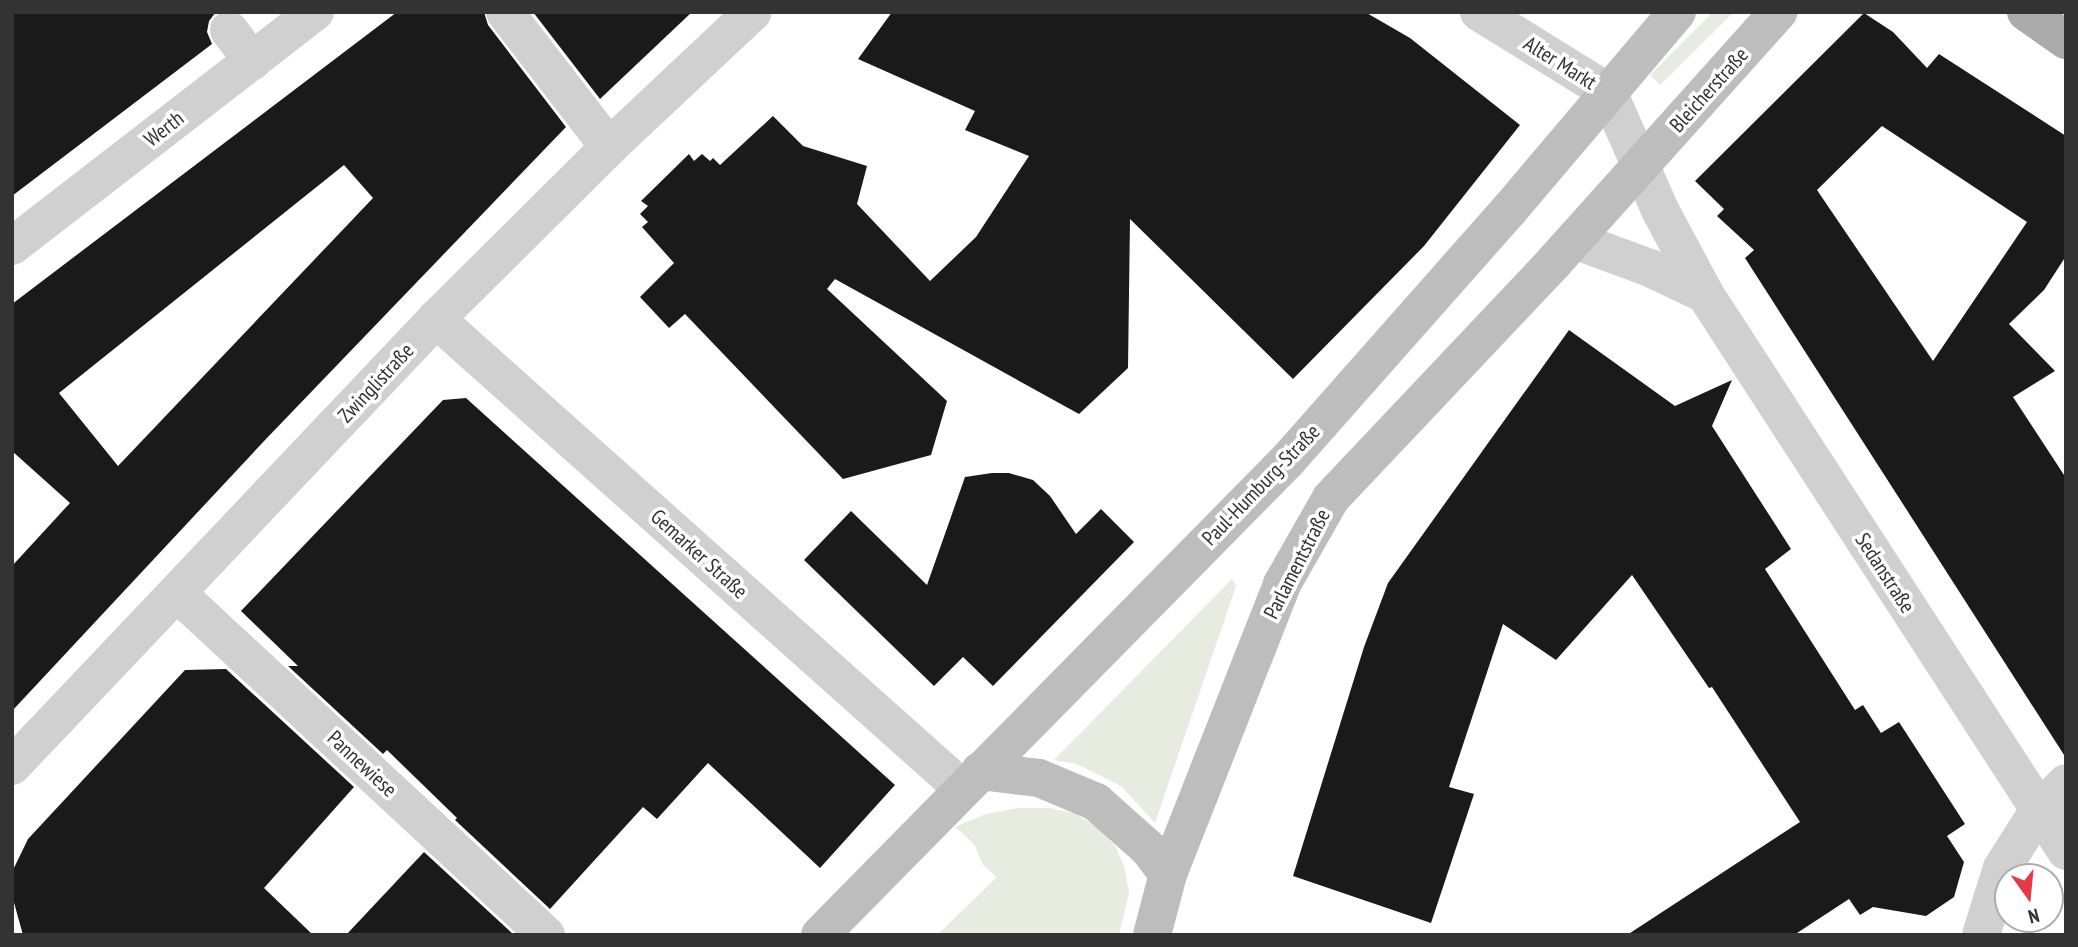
<!DOCTYPE html>
<html>
<head>
<meta charset="utf-8">
<style>
  body { margin:0 }
  #map { position:relative; width:2078px; height:947px; overflow:hidden; background:#fff; font-family:"PT Sans Narrow",sans-serif }
  div>[style] { position:absolute }
  .green>* { inset:0; background:#e6ecdf }
  .building>* { inset:0; background:#1a1a1a }
  .street>* { height:38px; margin:-19px; padding:0 19px; transform-origin:19px; border-radius:19px; background:#d0d0d0 }
  .secondary>* { height:38px; margin:-19px; padding:0 19px; transform-origin:19px; border-radius:19px; background:#bdbdbd }
  .primary>* { height:38px; margin:-19px; padding:0 19px; transform-origin:19px; border-radius:19px; background:#ababab }
  span { translate:-50% -50%; white-space:nowrap; text-align:center; line-height:1.15; -webkit-text-stroke:7px #fff; paint-order:stroke }
  .street-label { font-size:21px; color:#333 }
  .frame { position:absolute; inset:0; border:14px solid #333; pointer-events:none }
  .north { position:absolute; left:1994px; top:863px; width:70px; height:70px; box-sizing:border-box; background:#fff; border:2px solid #adadad; border-radius:50%; rotate:165deg; font-size:19px; font-weight:700; line-height:28px; text-align:center; color:#333 }
  .north::after { content:''; display:block; margin:auto; width:24px; height:32px; background:#e63946; clip-path:polygon(50% 0,100% 100%,50% 72%,0 100%) }
</style>
</head>
<body>
<div id="map">
  <div class="green">
    <i style="clip-path:polygon(1713px 12px,1734px 12px,1660px 85px,1650px 75px)"></i>
    <i style="clip-path:polygon(1232px 579px,1236px 586px,1155px 823px,1121px 786px,1077px 764px,1054px 760px)"></i>
    <i style="clip-path:polygon(1018px 808px,1050px 808px,1076px 814px,1100px 829px,1116px 847px,1125px 869px,1129px 893px,1119px 935px,937px 935px,997px 877px,983px 865px,974px 844px,955px 827px,986px 814px)"></i>
  </div>
  <div class="building">
    <i style="clip-path:polygon(12px 12px,216px 12px,209px 21px,207px 32px,212px 44px,12px 196px)"></i>
    <i style="clip-path:polygon(evenodd,397px 12px,484px 12px,488px 25px,566px 127px,266px 439px,12px 711px,12px 566px,70px 503px,12px 451px,12px 304px,397px 12px,344px 165px,373px 198px,118px 466px,59px 393px,344px 165px)"></i>
    <i style="clip-path:polygon(533px 12px,692px 12px,600px 99px)"></i>
    <i style="clip-path:polygon(892px 12px,1365px 12px,1410px 38px,1520px 125px,1424px 246px,1293px 379px,1130px 219px,1128px 368px,1079px 414px,835px 279px,827px 289px,947px 401px,931px 455px,843px 479px,685px 314px,669px 328px,640px 297px,674px 263px,642px 227px,648px 222px,640px 214px,648px 206px,641px 201px,689px 154px,694px 161px,702px 154px,710px 161px,713px 158px,720px 165px,773px 116px,803px 146px,867px 166px,857px 204px,930px 281px,976px 237px,1029px 156px,965px 130px,975px 111px,858px 59px)"></i>
    <i style="clip-path:polygon(evenodd,1864px 13px,1893px 32px,1927px 68px,1939px 54px,2066px 136px,2066px 256px,2044px 290px,2009px 324px,2055px 371px,2013px 397px,2066px 478px,2066px 758px,1745px 258px,1754px 250px,1717px 216px,1724px 209px,1695px 181px,1864px 13px,1882px 126px,2027px 222px,1933px 361px,1817px 190px,1882px 126px)"></i>
    <i style="clip-path:polygon(1569px 330px,1675px 406px,1732px 380px,1712px 426px,1791px 549px,1765px 569px,1855px 710px,1863px 705px,1881px 733px,1899px 722px,1965px 824px,1947px 836px,1964px 862px,1954px 897px,1926px 916px,1873px 907px,1860px 915px,1849px 899px,1794px 935px,1627px 935px,1800px 822px,1712px 687px,1709px 688px,1632px 575px,1556px 660px,1503px 624px,1449px 787px,1474px 794px,1431px 923px,1293px 876px,1364px 647px,1388px 583px)"></i>
    <i style="clip-path:polygon(466px 398px,895px 785px,820px 868px,708px 763px,657px 819px,643px 807px,550px 909px,455px 820px,457px 818px,387px 750px,383px 754px,288px 666px,298px 666px,241px 611px,443px 400px)"></i>
    <i style="clip-path:polygon(992px 473px,1009px 473px,1033px 480px,1050px 496px,1076px 534px,1101px 509px,1134px 542px,993px 686px,963px 657px,934px 686px,804px 560px,851px 511px,927px 585px,965px 477px)"></i>
    <i style="clip-path:polygon(226px 669px,354px 787px,264px 888px,313px 935px,23px 935px,13px 899px,12px 872px,28px 839px,185px 670px)"></i>
    <i style="clip-path:polygon(424px 852px,514px 935px,346px 935px)"></i>
  </div>
  <div class="street">
    <i style="left:505px;top:12px;width:170px;rotate:52.4deg"></i>
    <i style="left:1479px;top:12px;width:152px;rotate:31.8deg"></i>
    <i style="left:1608px;top:92px;width:129px;rotate:66.2deg"></i>
    <i style="left:1660px;top:210px;width:95px;rotate:61.8deg"></i>
    <i style="left:1705px;top:294px;width:664px;rotate:57.05deg"></i>
    <i style="left:229px;top:30px;width:39px;rotate:53deg"></i>
    <i style="left:1574px;top:240px;width:81px;rotate:20.2deg"></i>
    <i style="left:1650px;top:268px;width:61px;rotate:25.3deg"></i>
    <i style="left:12px;top:246px;width:383px;rotate:-37.7deg"></i>
    <i style="left:436px;top:319px;width:706px;rotate:41.73deg"></i>
    <i style="left:178px;top:594px;width:502px;rotate:42.82deg"></i>
    <i style="left:12px;top:766px;width:616px;rotate:-46.51deg"></i>
    <i style="left:436px;top:319px;width:244px;rotate:-44.8deg"></i>
    <i style="left:609px;top:147px;width:197px;rotate:-43.2deg"></i>
    <i style="left:1981px;top:935px;width:70px;rotate:-72.6deg"></i>
    <i style="left:2002px;top:868px;width:69px;rotate:-57.5deg"></i>
    <i style="left:2039px;top:810px;width:38px;rotate:-45deg"></i>
  </div>
  <div class="secondary">
    <i style="left:980px;top:771px;width:59px;rotate:6.8deg"></i>
    <i style="left:1039px;top:778px;width:62px;rotate:22.8deg"></i>
    <i style="left:1096px;top:802px;width:71px;rotate:41.6deg"></i>
    <i style="left:1149px;top:849px;width:31px;rotate:53deg"></i>
    <i style="left:820px;top:935px;width:665px;rotate:-45.43deg"></i>
    <i style="left:1287px;top:461px;width:337px;rotate:-48.5deg"></i>
    <i style="left:1510px;top:209px;width:258px;rotate:-49.7deg"></i>
    <i style="left:1152px;top:935px;width:63px;rotate:-75.3deg"></i>
    <i style="left:1168px;top:874px;width:312px;rotate:-68.5deg"></i>
    <i style="left:1282px;top:584px;width:99px;rotate:-60.3deg"></i>
    <i style="left:1331px;top:498px;width:325px;rotate:-46.6deg"></i>
    <i style="left:1554px;top:262px;width:336px;rotate:-48.1deg"></i>
  </div>
  <div class="primary">
    <i style="left:2026px;top:12px;width:49px;rotate:35deg"></i>
  </div>
  <div class="street-label">
    <span style="left:1560px;top:63px;rotate:32deg">Alter Markt</span>
    <span style="left:1709px;top:90px;rotate:-48deg">Bleicherstraße</span>
    <span style="left:164px;top:129px;rotate:-38deg">Werth</span>
    <span style="left:376px;top:383px;rotate:-47deg">Zwinglistraße</span>
    <span style="left:1261px;top:485px;rotate:-46deg">Paul-Humburg-Straße</span>
    <span style="left:699px;top:554px;rotate:42deg">Gemarker Straße</span>
    <span style="left:1297px;top:564px;rotate:-63deg">Parlamentstraße</span>
    <span style="left:1885px;top:573px;rotate:57deg">Sedanstraße</span>
    <span style="left:362px;top:764px;rotate:43deg">Pannewiese</span>
  </div>
  <div class="frame"></div>
  <div class="north">N</div>
</div>
</body>
</html>
